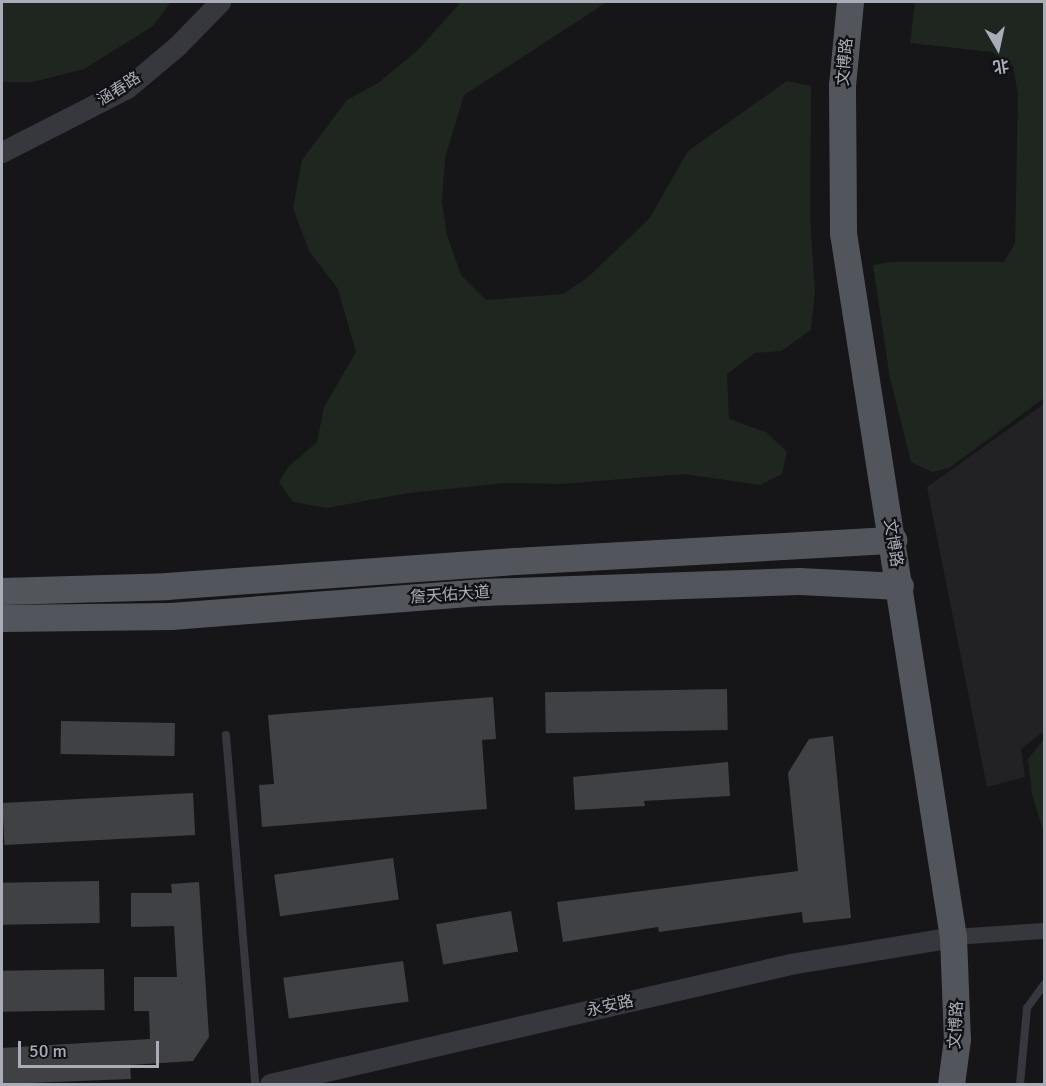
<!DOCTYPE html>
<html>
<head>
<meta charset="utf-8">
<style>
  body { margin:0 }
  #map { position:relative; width:1046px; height:1086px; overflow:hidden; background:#161618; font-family:Signika,"Noto Sans SC",sans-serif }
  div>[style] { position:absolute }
  .built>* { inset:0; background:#222225 }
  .green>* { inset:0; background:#1e261f }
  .building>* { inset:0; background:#404145; transform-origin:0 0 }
  .service>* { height:8px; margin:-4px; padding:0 4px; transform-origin:4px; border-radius:4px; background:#37383d }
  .minor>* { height:16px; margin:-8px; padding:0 8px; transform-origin:8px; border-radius:8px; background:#37383d }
  .tertiary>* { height:21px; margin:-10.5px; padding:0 10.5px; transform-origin:10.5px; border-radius:10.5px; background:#37383d }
  .primary>* { height:27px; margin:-13.5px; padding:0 13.5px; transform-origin:13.5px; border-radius:13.5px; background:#53555c }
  span { translate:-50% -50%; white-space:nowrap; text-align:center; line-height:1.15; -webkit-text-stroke:4.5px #111113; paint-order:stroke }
  .street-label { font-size:16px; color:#a8adb8 }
  .frame { position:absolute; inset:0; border:3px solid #a8adb8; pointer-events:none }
  .north { position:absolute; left:968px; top:18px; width:60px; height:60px; -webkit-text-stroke:4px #111113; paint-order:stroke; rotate:171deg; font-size:16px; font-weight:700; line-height:24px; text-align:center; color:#a8adb8 }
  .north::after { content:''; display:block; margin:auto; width:21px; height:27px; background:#a8adb8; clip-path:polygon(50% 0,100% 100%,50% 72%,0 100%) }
  .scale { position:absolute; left:18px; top:1041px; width:141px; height:27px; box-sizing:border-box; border:3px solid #a8adb8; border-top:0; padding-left:8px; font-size:18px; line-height:21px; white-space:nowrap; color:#a8adb8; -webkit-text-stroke:4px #111113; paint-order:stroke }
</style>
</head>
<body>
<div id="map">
  <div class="built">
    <i style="clip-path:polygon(1044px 404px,1044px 731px,1021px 749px,1025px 777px,987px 787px,927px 487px)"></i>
  </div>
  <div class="green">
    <i style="clip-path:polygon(2px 2px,171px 2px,153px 26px,84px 69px,33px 82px,2px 82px)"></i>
    <i style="clip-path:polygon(461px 2px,607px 2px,464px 95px,445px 158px,442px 201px,447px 235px,461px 275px,486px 300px,563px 294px,587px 278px,649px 219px,688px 151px,787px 81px,811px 86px,810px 218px,815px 291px,811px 330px,781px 351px,755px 353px,727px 374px,729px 419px,766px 432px,787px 452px,782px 474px,760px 485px,684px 474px,562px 484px,506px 483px,408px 493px,327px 508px,293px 502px,279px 482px,288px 467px,317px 442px,324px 407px,356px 352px,338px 289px,309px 251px,293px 208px,302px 160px,347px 100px,378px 83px,417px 51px)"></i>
    <i style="clip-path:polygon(915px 2px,1044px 2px,1044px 398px,949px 468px,932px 472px,911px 462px,890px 378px,873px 265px,891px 262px,1004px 262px,1015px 243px,1018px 95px,1013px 66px,992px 52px,910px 43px)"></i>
    <i style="clip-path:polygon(1044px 739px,1044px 834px,1032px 794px,1028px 759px)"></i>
  </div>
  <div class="building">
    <i style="left:727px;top:689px;width:41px;height:182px;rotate:89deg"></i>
    <i style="clip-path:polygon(493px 697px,496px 739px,482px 740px,487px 809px,262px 827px,259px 785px,274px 784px,268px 715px)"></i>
    <i style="left:61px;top:721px;width:114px;height:33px;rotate:1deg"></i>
    <i style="clip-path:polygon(833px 736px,851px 918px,803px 923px,802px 912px,659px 932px,658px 927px,563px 942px,557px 902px,798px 871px,788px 773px,809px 739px)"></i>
    <i style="clip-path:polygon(728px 762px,730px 796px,644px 801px,645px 806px,575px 810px,573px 777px)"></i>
    <i style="left:193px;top:793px;width:42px;height:191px;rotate:87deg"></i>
    <i style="left:393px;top:858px;width:42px;height:120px;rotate:82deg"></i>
    <i style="left:99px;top:881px;width:42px;height:97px;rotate:89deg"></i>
    <i style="clip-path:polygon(199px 882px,209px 1037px,193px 1061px,130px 1065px,131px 1079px,2px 1084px,2px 1048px,150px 1039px,149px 1011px,134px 1011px,134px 977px,177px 977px,174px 926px,131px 927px,131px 893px,172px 893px,171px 884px)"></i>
    <i style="left:511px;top:911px;width:41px;height:76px;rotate:80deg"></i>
    <i style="left:403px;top:961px;width:41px;height:121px;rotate:82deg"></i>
    <i style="left:104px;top:969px;width:41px;height:102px;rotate:89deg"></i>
  </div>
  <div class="service">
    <i style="left:226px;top:735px;width:350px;rotate:85.2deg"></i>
    <i style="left:1020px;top:1084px;width:76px;rotate:-84.7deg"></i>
    <i style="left:1027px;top:1008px;width:29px;rotate:-54deg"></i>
  </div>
  <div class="minor">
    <i style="left:953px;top:937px;width:91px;rotate:-3.8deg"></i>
  </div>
  <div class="tertiary">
    <i style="left:2px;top:152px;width:140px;rotate:-27.1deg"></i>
    <i style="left:127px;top:88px;width:65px;rotate:-40deg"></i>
    <i style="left:177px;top:46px;width:62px;rotate:-45.7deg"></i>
    <i style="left:270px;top:1084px;width:534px;rotate:-12.99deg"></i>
    <i style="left:790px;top:964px;width:165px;rotate:-9.4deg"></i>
  </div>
  <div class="primary">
    <i style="left:850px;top:2px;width:83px;rotate:95.5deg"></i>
    <i style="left:842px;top:85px;width:148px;rotate:89.6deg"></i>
    <i style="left:843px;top:233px;width:713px;rotate:81.12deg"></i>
    <i style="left:953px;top:937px;width:102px;rotate:87.8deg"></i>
    <i style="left:957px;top:1039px;width:45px;rotate:97.6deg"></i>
    <i style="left:2px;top:591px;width:164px;rotate:-1.7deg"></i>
    <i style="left:166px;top:586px;width:350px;rotate:-4.1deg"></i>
    <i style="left:515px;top:561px;width:379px;rotate:-3.2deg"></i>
    <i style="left:2px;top:618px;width:169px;rotate:-0.7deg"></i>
    <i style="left:171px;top:616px;width:314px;rotate:-4.4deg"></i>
    <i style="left:484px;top:592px;width:315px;rotate:-2deg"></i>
    <i style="left:799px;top:581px;width:101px;rotate:2.8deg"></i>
  </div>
  <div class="street-label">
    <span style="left:845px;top:62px;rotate:-85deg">文博路</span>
    <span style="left:119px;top:89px;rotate:-33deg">涵春路</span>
    <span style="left:893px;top:543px;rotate:81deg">文博路</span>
    <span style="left:450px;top:595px;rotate:-4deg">詹天佑大道</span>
    <span style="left:610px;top:1006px;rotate:-13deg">永安路</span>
    <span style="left:956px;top:1025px;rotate:-87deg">文博路</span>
  </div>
  <div class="frame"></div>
  <div class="north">北</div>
  <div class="scale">50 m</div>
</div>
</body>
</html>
